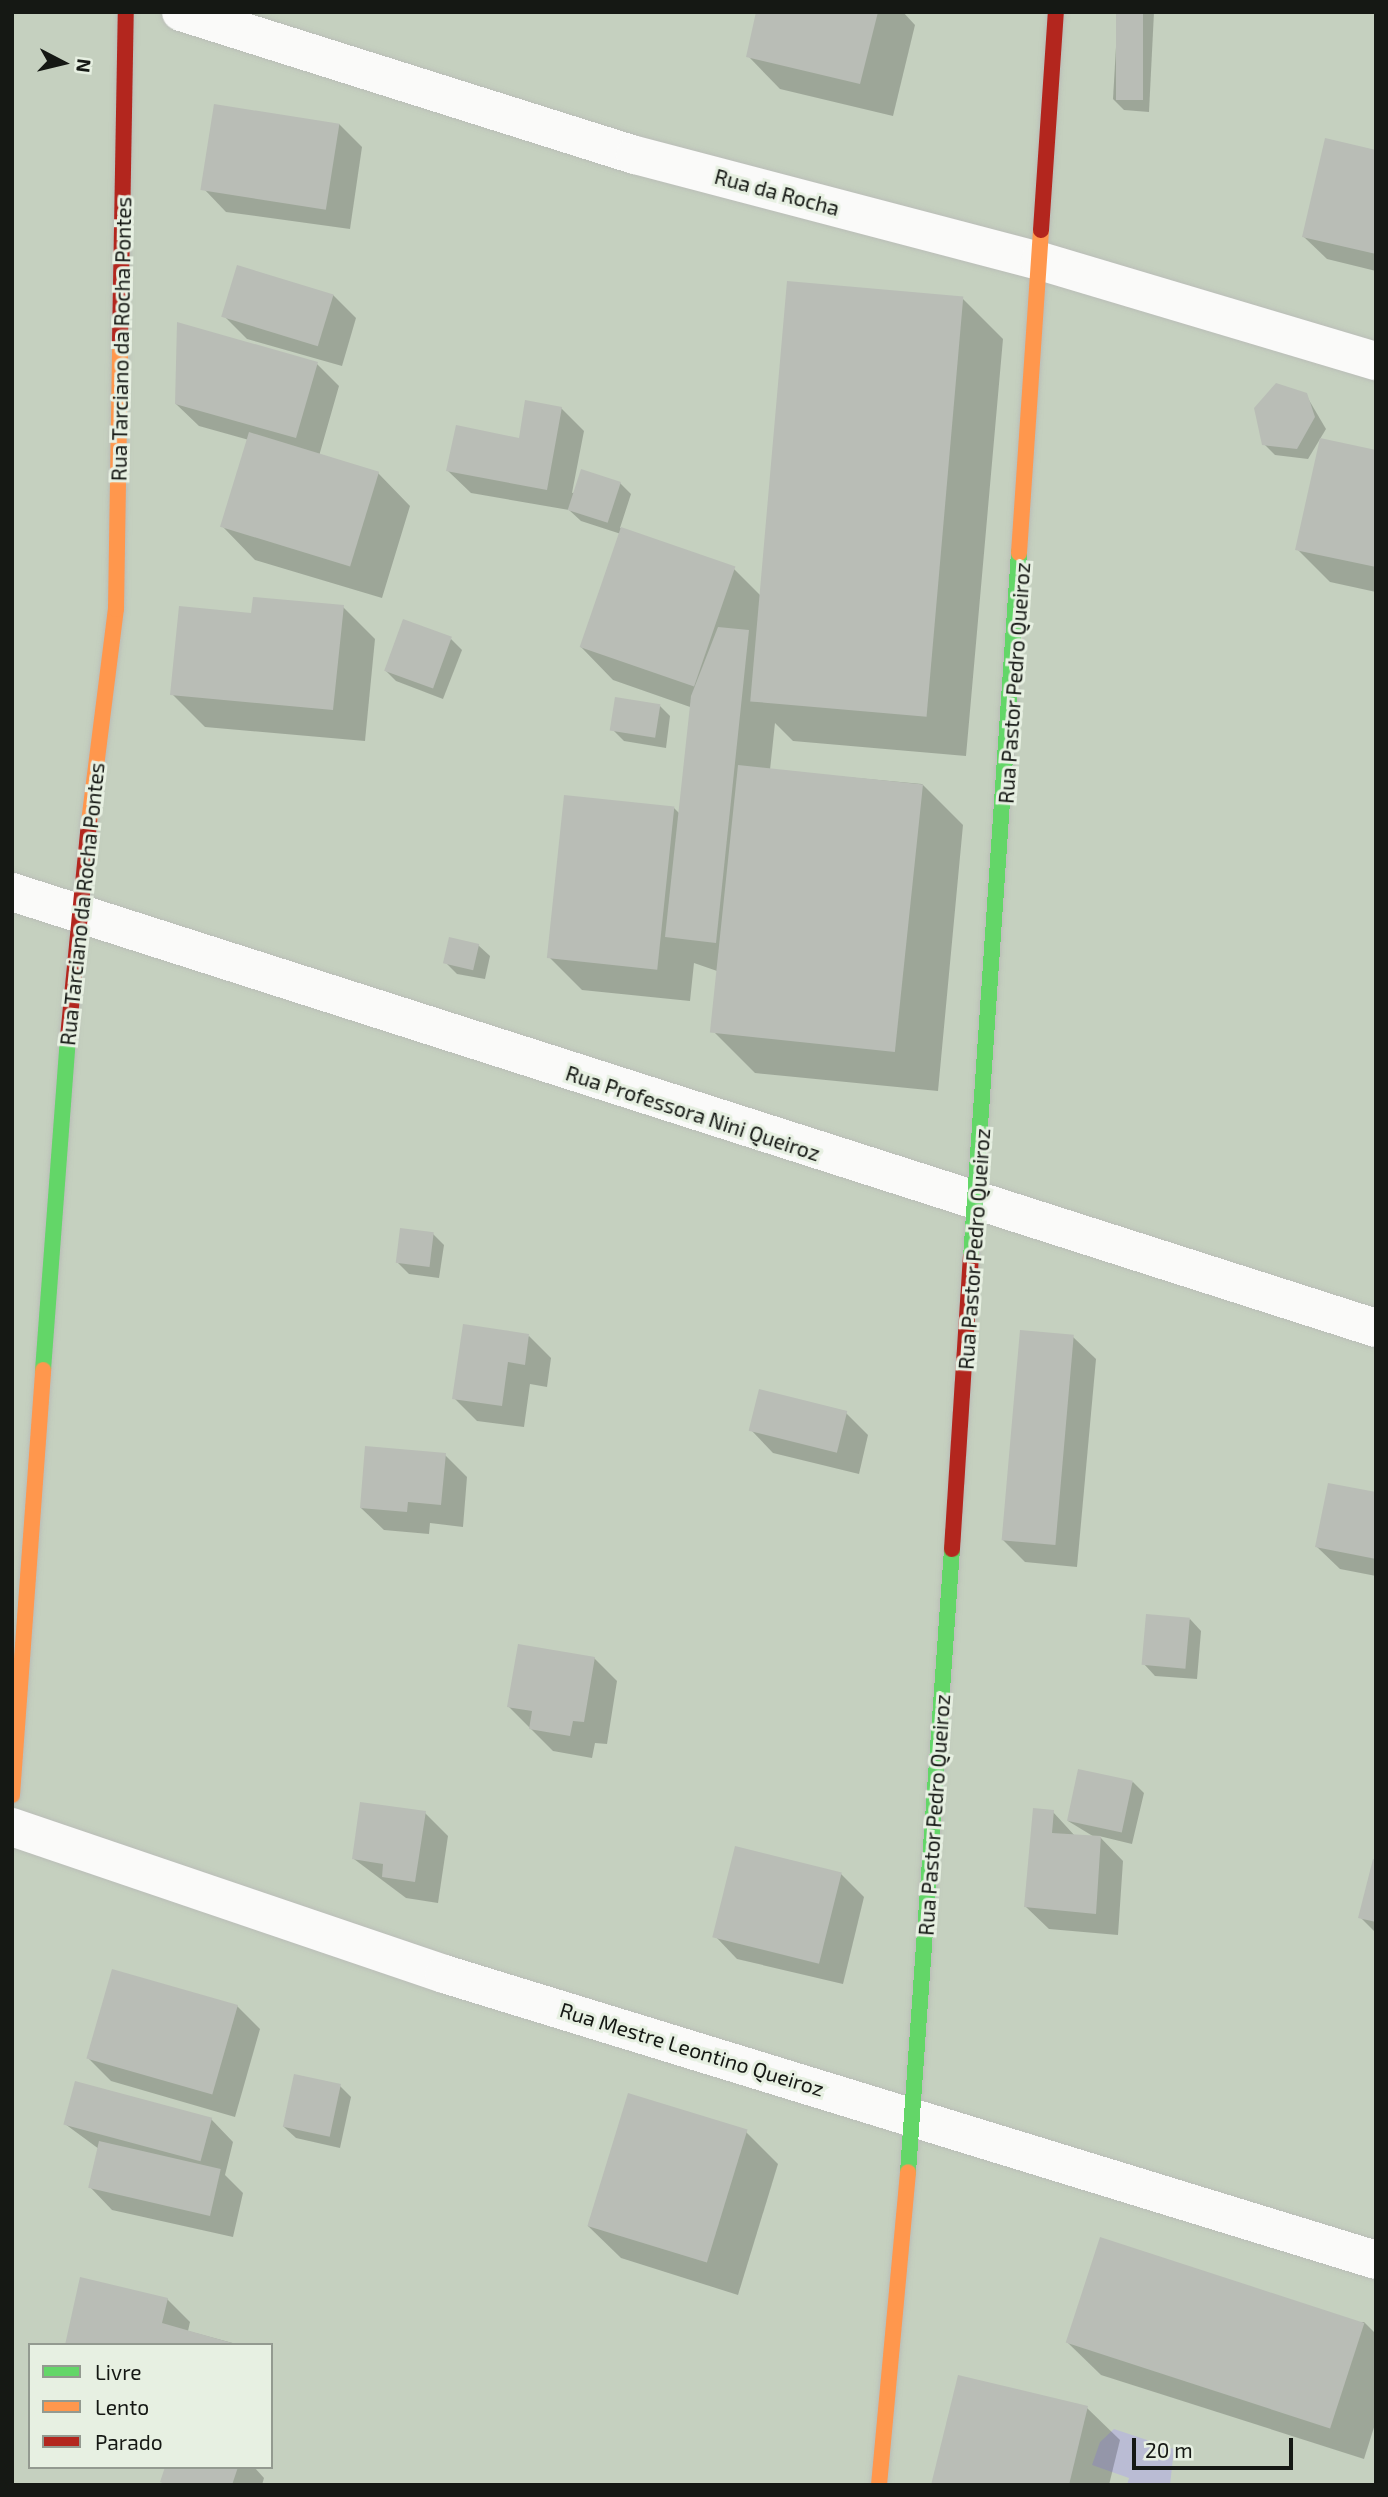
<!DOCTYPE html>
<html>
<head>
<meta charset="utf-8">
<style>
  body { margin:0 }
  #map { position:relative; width:1388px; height:2497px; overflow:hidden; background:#dbe0d8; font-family:"Exo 2",sans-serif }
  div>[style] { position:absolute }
  .green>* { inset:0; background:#c5d0bf }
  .water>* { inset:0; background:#babcd4 }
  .shadow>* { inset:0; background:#0003 }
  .building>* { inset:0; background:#b9bdb6; transform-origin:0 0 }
  .roads { filter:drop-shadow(0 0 2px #babdb8) drop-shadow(0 0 2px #babdb8) }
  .street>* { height:38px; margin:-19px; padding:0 19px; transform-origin:19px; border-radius:19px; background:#fafaf9 }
  .fast>* { height:16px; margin:-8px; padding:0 8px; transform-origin:8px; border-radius:8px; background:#63d668 }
  .slow>* { height:16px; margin:-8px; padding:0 8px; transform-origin:8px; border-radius:8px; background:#ff974d }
  .jam>* { height:16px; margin:-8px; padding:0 8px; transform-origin:8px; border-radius:8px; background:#b3261e }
  span { translate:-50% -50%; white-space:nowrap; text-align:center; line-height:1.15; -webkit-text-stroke:6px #e7f0e2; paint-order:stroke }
  .street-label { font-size:21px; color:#151814 }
  .frame { position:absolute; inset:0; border:14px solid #151814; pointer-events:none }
  .legend { position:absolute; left:28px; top:2343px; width:245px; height:126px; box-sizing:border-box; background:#e7f0e2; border:2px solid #939a90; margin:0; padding:9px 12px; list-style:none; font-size:21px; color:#151814 }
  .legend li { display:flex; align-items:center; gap:14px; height:35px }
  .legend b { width:35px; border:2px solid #939a90 }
  .north { position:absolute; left:28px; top:28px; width:70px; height:70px; -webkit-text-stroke:5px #e7f0e2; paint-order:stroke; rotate:97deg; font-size:19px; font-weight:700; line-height:28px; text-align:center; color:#151814 }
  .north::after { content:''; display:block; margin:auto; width:24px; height:32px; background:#151814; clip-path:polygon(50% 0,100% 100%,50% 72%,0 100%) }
  .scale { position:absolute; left:1132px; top:2438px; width:161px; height:32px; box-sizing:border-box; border:4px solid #151814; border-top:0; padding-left:9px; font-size:21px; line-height:24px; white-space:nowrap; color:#151814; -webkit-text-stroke:5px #e7f0e2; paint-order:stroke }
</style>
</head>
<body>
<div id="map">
  <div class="green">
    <i style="clip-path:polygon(evenodd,12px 12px,1376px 12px,1376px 2485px,12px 2485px,12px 12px,30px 2345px,271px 2345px,271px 2467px,30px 2467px,30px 2345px)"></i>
  </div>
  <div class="water">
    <i style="clip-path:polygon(1114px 2429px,1174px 2449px,1170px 2485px,1127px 2485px,1129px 2478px,1092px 2465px,1100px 2442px)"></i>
  </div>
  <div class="shadow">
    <i style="clip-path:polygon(758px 12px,903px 12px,915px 25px,893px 116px,780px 89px,748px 56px)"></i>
    <i style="clip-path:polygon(1118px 12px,1154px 12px,1149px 112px,1124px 110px,1113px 99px)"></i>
    <i style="clip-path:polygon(339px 124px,362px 147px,350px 229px,226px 212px,204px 189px)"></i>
    <i style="clip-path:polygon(1376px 151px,1376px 271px,1327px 259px,1304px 237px)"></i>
    <i style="clip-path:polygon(333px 295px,356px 318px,342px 366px,247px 339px,224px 316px)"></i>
    <i style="clip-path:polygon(962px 298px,1003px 339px,966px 756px,793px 741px,775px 723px,770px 770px,922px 784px,963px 825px,938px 1091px,755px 1073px,714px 1032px,720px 972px,694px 963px,690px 1001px,582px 990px,550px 958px,673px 807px,681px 815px,693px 708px,613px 680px,581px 647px,621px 534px,581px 521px,569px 510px,471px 493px,448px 471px,520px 440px,561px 408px,584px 431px,572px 493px,620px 483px,631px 494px,620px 528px,734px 569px,761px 596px)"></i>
    <i style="clip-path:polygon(317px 364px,339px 386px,319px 456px,378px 473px,410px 506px,382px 598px,255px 560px,223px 527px,249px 440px,199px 426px,176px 404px)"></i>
    <i style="clip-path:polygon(1306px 395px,1326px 429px,1308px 459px,1275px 455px,1264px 444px)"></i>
    <i style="clip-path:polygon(1376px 452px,1376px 592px,1330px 582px,1297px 549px)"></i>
    <i style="clip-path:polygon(343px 607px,375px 639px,365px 741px,205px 727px,172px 694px,252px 614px)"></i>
    <i style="clip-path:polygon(451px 639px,462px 650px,443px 699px,396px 681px,385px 670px)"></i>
    <i style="clip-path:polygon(659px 705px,670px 716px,666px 748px,624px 741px,613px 730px)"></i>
    <i style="clip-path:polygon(478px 945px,490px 956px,485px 979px,457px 974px,446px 963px)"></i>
    <i style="clip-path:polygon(433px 1234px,444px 1245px,439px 1278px,409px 1274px,398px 1263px)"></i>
    <i style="clip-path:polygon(529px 1336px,551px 1358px,547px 1387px,530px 1384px,524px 1427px,477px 1421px,454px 1398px)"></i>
    <i style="clip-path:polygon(1073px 1337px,1096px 1359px,1077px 1567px,1025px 1562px,1003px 1540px)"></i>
    <i style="clip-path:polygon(846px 1413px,868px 1435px,859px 1474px,773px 1453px,751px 1430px)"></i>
    <i style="clip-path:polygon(445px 1455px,467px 1477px,463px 1527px,430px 1523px,429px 1534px,384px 1530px,361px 1508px)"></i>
    <i style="clip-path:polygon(1376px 1494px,1376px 1576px,1340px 1569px,1317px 1547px)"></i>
    <i style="clip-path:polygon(1190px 1619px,1201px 1631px,1197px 1679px,1155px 1676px,1144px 1664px)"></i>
    <i style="clip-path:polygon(594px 1658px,617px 1681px,607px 1744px,595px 1743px,592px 1758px,553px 1751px,509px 1707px)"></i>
    <i style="clip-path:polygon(1133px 1782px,1144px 1793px,1132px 1844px,1099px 1836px,1123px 1861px,1118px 1935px,1049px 1929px,1026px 1907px,1053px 1812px,1076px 1837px,1096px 1838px,1068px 1821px)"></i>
    <i style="clip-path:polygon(425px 1813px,448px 1836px,438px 1903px,406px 1898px,354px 1859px)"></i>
    <i style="clip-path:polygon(1376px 1861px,1376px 1933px,1360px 1917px)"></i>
    <i style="clip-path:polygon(841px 1874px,864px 1897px,843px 1984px,737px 1959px,715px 1936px)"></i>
    <i style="clip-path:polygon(237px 2006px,260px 2029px,235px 2117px,111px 2081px,89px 2059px)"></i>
    <i style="clip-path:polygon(340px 2086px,351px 2097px,340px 2148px,296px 2138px,284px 2127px)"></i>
    <i style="clip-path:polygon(211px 2119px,233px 2142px,225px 2175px,243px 2193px,233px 2237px,112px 2210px,90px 2187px,99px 2149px,65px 2124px)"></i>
    <i style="clip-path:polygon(746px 2132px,778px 2164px,738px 2295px,621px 2258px,588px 2226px)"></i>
    <i style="clip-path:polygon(167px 2299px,190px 2322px,188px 2331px,240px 2345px,67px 2345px)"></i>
    <i style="clip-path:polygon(1364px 2322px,1376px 2334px,1376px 2421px,1364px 2459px,1101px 2375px,1068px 2343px)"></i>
    <i style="clip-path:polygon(1087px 2408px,1120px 2440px,1109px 2485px,933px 2485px)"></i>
    <i style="clip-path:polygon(167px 2467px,254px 2467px,264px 2478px,262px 2485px,165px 2485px)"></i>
  </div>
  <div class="building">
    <i style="clip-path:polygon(756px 12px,878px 12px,860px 84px,746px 57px)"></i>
    <i style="left:1116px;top:12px;width:27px;height:88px"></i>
    <i style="left:214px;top:104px;width:127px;height:87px;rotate:9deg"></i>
    <i style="clip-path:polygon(1325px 138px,1376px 150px,1376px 254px,1302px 237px)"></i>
    <i style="left:237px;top:265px;width:101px;height:54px;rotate:17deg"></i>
    <i style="left:787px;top:281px;width:177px;height:422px;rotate:5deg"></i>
    <i style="clip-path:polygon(177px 322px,318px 362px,296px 438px,175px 404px)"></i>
    <i style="clip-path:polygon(1276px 383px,1307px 393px,1315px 417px,1297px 449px,1262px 445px,1254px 408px)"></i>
    <i style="clip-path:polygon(525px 400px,562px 407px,547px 490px,446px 471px,456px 425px,519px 438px)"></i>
    <i style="left:249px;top:432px;width:136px;height:99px;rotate:17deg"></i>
    <i style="clip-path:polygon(1320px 438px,1376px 450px,1376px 567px,1295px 550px)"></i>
    <i style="left:581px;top:469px;width:42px;height:43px;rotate:18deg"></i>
    <i style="left:621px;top:527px;width:121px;height:127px;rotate:19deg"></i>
    <i style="clip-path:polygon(253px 597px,344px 605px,333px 710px,170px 695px,179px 606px,251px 613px)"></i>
    <i style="left:403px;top:619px;width:52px;height:55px;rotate:20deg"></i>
    <i style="clip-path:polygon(718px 627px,749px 630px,716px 943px,665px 937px,691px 696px)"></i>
    <i style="left:615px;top:697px;width:46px;height:34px;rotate:9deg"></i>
    <i style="left:738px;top:765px;width:186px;height:269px;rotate:6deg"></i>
    <i style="left:564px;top:795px;width:111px;height:164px;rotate:6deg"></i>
    <i style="left:449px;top:937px;width:31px;height:27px;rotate:13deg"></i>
    <i style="left:400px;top:1228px;width:34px;height:35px;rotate:7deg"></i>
    <i style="clip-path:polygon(463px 1324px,529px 1334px,525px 1365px,508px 1362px,502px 1406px,452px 1399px)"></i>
    <i style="left:1020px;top:1330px;width:54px;height:211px;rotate:5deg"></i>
    <i style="left:759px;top:1389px;width:91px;height:43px;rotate:14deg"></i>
    <i style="clip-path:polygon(365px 1446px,446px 1453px,441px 1505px,408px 1502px,407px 1512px,360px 1508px)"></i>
    <i style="clip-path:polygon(1328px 1483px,1376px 1492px,1376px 1559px,1315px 1547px)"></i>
    <i style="left:1146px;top:1614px;width:44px;height:51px;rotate:5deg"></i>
    <i style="clip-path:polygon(518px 1644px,595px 1657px,584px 1722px,573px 1721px,570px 1736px,529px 1729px,532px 1711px,507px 1707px)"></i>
    <i style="left:1078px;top:1769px;width:56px;height:53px;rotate:12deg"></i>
    <i style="clip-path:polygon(360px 1802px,426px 1811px,415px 1882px,382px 1877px,383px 1864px,352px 1859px)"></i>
    <i style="clip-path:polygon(1033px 1808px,1054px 1810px,1052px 1833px,1101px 1836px,1096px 1914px,1024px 1907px)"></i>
    <i style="left:735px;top:1846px;width:110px;height:94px;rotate:14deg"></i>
    <i style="clip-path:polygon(1373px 1859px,1376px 1860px,1376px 1922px,1358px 1918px)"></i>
    <i style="left:112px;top:1969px;width:131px;height:93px;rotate:16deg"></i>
    <i style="left:294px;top:2074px;width:48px;height:54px;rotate:12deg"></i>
    <i style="left:75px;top:2081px;width:142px;height:45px;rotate:15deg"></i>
    <i style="left:628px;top:2093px;width:125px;height:139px;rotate:17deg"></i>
    <i style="left:99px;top:2141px;width:125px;height:48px;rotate:13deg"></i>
    <i style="left:1100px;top:2237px;width:278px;height:111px;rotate:18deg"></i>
    <i style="clip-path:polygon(80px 2277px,168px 2298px,162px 2323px,239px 2345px,65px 2345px)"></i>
    <i style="clip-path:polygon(958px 2375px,1088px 2406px,1069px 2485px,931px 2485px)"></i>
    <i style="clip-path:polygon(165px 2467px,238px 2467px,232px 2485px,167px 2485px,160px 2482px)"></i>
  </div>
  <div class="roads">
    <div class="street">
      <i style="left:181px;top:12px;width:476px;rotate:17.5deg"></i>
      <i style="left:635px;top:155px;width:419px;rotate:14.7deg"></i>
      <i style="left:1040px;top:261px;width:351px;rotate:16.6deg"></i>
      <i style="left:12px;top:892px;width:1432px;rotate:17.73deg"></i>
      <i style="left:12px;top:1827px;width:456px;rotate:18.8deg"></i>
      <i style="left:444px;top:1974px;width:975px;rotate:17.06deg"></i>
    </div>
    <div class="fast">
      <i style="left:971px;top:1258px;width:707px;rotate:-86.11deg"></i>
      <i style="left:43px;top:1370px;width:334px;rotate:-85.7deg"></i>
      <i style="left:908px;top:2172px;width:625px;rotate:-85.96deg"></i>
    </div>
    <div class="slow">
      <i style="left:1019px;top:553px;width:324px;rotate:-86.1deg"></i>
      <i style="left:89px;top:822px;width:215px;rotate:-82.8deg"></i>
      <i style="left:116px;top:609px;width:267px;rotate:-89.1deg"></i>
      <i style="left:12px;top:1795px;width:426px;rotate:-85.8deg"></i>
      <i style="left:879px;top:2485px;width:314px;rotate:-84.7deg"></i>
    </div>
    <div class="jam">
      <i style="left:1041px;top:230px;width:219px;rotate:-86.1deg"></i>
      <i style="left:120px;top:342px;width:330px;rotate:-89deg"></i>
      <i style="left:68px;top:1037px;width:216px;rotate:-84.4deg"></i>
      <i style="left:952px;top:1549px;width:292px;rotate:-86.3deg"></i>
    </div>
  </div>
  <div class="street-label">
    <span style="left:777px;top:192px;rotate:15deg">Rua da Rocha</span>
    <span style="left:121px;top:339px;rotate:-89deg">Rua Tarciano da Rocha Pontes</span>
    <span style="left:1014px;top:683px;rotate:-86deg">Rua Pastor Pedro Queiroz</span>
    <span style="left:82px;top:904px;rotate:-84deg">Rua Tarciano da Rocha Pontes</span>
    <span style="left:693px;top:1113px;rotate:18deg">Rua Professora Nini Queiroz</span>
    <span style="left:974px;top:1249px;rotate:-86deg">Rua Pastor Pedro Queiroz</span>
    <span style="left:934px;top:1815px;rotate:-86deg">Rua Pastor Pedro Queiroz</span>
    <span style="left:692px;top:2049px;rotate:17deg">Rua Mestre Leontino Queiroz</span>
  </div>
  <div class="frame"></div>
  <ul class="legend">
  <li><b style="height:9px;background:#63d668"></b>Livre</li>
  <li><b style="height:9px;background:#ff974d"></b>Lento</li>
  <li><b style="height:9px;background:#b3261e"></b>Parado</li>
  </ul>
  <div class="north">N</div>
  <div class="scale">20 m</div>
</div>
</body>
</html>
